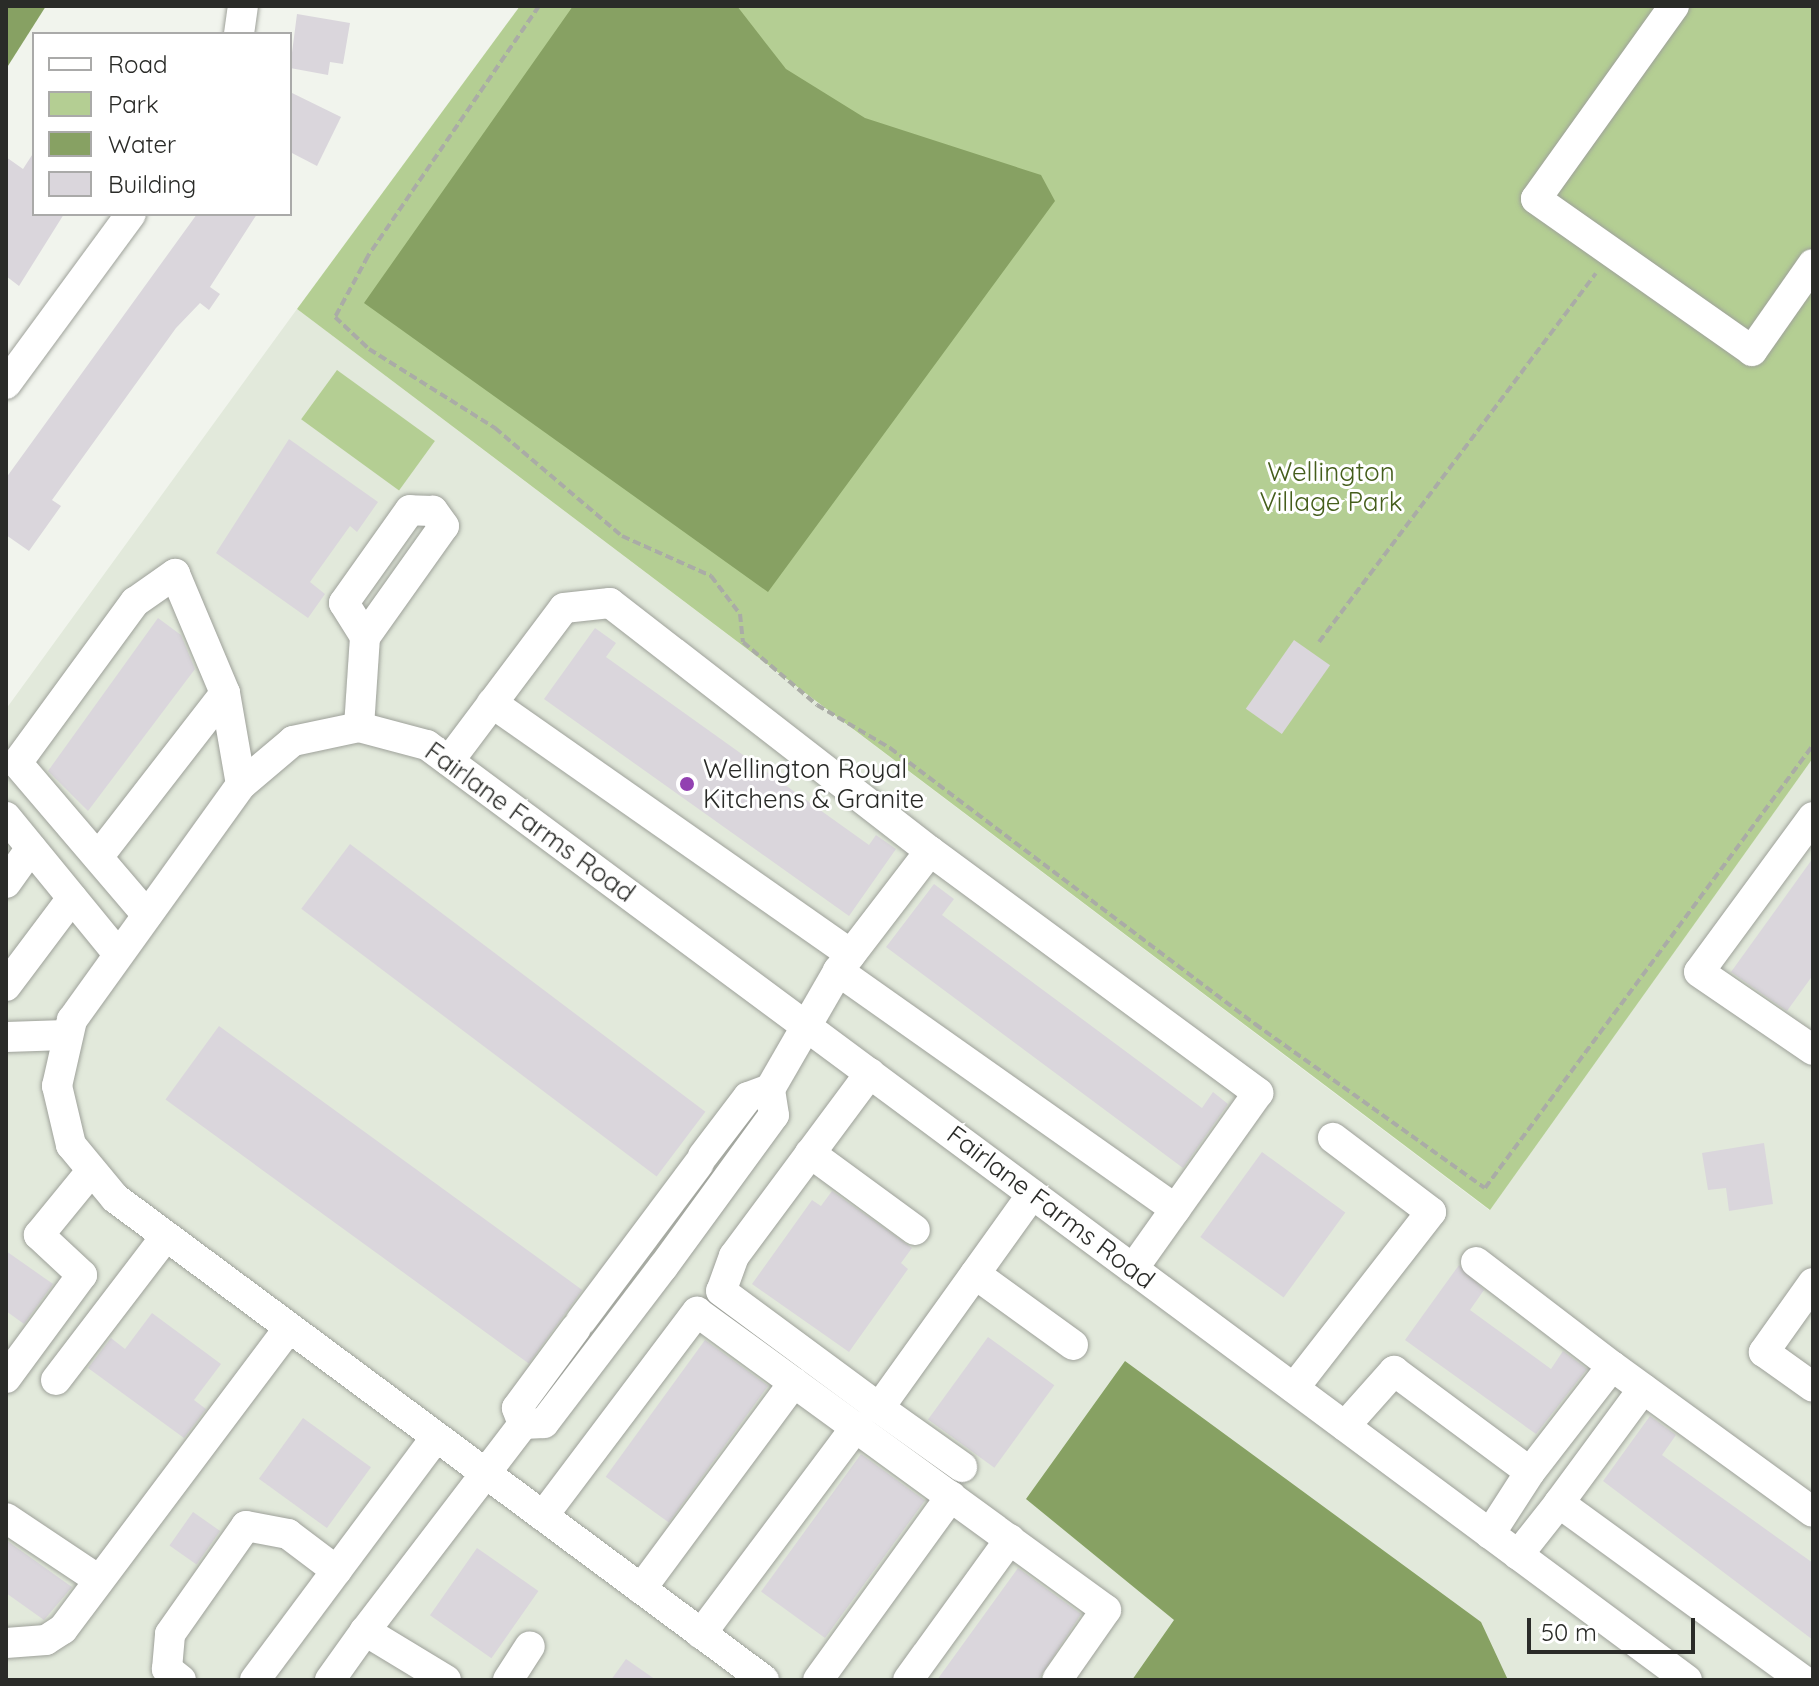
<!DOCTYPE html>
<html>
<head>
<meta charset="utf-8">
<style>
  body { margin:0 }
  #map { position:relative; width:1819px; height:1686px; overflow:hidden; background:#f1f4ed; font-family:Quicksand,sans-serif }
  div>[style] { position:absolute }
  .built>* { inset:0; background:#e2e9db }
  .green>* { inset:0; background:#b4ce93; transform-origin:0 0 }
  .water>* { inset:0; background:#87a163 }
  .building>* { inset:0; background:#dad6dc; transform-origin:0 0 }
  .path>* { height:4px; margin-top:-2px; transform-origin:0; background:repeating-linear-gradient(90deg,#aaaca6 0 8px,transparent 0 12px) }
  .roads { filter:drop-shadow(0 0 2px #9ea19a) drop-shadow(0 0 2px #9ea19a) }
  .minor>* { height:30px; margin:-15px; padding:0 15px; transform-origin:15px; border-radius:15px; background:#fff }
  .dots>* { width:22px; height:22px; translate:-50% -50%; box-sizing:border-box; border:4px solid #fff; border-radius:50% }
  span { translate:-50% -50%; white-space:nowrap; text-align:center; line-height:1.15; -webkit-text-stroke:6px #fff; paint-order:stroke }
  .park-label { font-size:26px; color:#455e1c }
  .poi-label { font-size:26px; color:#2a2b28 }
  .left { translate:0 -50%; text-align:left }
  .street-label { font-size:26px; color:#2a2b28 }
  .frame { position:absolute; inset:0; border:8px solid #2a2b28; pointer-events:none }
  .legend { position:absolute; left:32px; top:32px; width:260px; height:184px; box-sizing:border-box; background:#fff; border:2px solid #aaaaa9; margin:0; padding:10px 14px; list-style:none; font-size:24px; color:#2a2b28 }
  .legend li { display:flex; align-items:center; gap:16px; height:40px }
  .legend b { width:40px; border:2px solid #aaaaa9 }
  .scale { position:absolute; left:1527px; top:1618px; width:168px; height:36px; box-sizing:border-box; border:4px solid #2a2b28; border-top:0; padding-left:10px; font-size:24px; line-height:28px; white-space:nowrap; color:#2a2b28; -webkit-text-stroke:6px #fff; paint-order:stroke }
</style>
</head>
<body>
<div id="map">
  <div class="built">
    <i style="clip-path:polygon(297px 309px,1489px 1210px,1813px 758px,1813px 1680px,6px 1680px,6px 709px)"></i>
  </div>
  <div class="green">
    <i style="clip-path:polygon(520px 6px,1813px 6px,1813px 758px,1490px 1210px,297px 309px)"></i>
    <i style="left:337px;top:370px;width:121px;height:61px;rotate:36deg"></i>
  </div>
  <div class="water">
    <i style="clip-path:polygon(6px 6px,46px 6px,6px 69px)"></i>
    <i style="clip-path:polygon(573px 6px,737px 6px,786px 69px,865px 118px,1041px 175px,1055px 201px,768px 592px,364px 303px)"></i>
    <i style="clip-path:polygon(1125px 1361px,1481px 1622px,1508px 1680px,1132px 1680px,1174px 1620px,1026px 1499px)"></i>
  </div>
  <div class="building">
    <i style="clip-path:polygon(297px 14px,350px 23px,343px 64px,330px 62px,328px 75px,290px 68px)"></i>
    <i style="clip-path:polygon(290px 92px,341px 117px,317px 166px,290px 152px)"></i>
    <i style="clip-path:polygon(34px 152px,34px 214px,64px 214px,19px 286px,6px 276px,6px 157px,23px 169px)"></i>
    <i style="clip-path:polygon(197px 214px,257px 214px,210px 287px,220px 294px,209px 310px,200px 303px,176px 328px,52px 500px,61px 506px,29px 551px,6px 535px,6px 478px)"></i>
    <i style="clip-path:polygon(289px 439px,378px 502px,357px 532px,350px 526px,310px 582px,325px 594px,308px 618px,216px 553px)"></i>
    <i style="clip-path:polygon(158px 618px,181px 635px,195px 669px,88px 811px,48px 771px)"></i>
    <i style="clip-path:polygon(595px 628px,616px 643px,606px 657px,869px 845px,876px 835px,896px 849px,849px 916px,544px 699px)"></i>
    <i style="left:1294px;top:640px;width:44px;height:84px;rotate:35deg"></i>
    <i style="left:350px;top:844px;width:445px;height:81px;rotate:37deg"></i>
    <i style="clip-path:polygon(1813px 858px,1813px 975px,1787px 1011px,1731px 972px)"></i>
    <i style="clip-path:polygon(934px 884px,954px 899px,942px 915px,1202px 1108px,1213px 1092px,1228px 1104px,1183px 1168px,886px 947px)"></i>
    <i style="left:219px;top:1026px;width:449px;height:91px;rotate:36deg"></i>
    <i style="clip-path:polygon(1764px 1143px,1773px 1204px,1729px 1211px,1726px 1188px,1708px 1190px,1702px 1153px)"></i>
    <i style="left:1262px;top:1152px;width:103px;height:105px;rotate:36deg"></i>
    <i style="clip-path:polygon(832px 1191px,912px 1248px,901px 1263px,908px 1269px,849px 1352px,752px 1284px,812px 1200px,821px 1206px)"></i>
    <i style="clip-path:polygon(6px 1251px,53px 1284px,24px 1324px,6px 1311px)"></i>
    <i style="clip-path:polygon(1459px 1265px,1484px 1290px,1470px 1310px,1551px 1369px,1563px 1351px,1587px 1369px,1536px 1434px,1405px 1340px)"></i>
    <i style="clip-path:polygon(152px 1313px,221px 1364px,194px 1400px,206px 1409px,184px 1438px,88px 1368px,111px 1338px,125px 1349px)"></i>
    <i style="left:988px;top:1337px;width:82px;height:102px;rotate:36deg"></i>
    <i style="left:705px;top:1340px;width:78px;height:169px;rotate:36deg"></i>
    <i style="clip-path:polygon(1650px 1416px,1676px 1435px,1662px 1455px,1813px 1563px,1813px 1640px,1603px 1481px)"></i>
    <i style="left:303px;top:1418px;width:84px;height:75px;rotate:36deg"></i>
    <i style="left:861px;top:1454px;width:79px;height:170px;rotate:36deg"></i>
    <i style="left:193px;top:1512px;width:33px;height:41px;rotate:35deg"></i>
    <i style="clip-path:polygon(6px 1540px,72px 1587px,44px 1620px,6px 1593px)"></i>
    <i style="left:477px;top:1548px;width:75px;height:82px;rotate:35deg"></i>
    <i style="clip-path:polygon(1018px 1568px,1081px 1614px,1038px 1680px,937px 1680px)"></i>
    <i style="clip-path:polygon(626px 1659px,656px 1680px,611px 1680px)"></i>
  </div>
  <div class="path">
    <i style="left:539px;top:6px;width:303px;rotate:124.4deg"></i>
    <i style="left:368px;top:256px;width:69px;rotate:118.4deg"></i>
    <i style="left:335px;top:317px;width:47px;rotate:43.3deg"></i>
    <i style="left:369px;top:349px;width:149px;rotate:32.1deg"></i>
    <i style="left:495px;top:428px;width:167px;rotate:40.4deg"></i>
    <i style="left:622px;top:536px;width:98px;rotate:24.2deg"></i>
    <i style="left:711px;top:576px;width:48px;rotate:52.7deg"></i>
    <i style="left:740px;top:614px;width:28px;rotate:84deg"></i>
    <i style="left:743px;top:642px;width:97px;rotate:40.4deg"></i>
    <i style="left:817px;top:705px;width:85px;rotate:30.5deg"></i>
    <i style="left:890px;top:748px;width:458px;rotate:37.1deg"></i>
    <i style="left:1255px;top:1024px;width:282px;rotate:35.5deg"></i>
    <i style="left:1485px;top:1188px;width:551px;rotate:-53.48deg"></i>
    <i style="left:1319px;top:642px;width:461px;rotate:-53.1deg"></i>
  </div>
  <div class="roads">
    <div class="minor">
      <i style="left:1674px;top:6px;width:237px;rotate:125.6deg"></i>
      <i style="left:1536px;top:199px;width:264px;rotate:35.1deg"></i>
      <i style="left:1752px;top:351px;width:106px;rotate:-55deg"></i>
      <i style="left:239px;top:34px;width:28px;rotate:-82deg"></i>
      <i style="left:6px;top:384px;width:211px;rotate:-53.7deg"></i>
      <i style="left:492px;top:703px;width:438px;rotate:35deg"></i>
      <i style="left:359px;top:727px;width:90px;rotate:-86.2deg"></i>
      <i style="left:365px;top:637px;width:136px;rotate:-54.6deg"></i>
      <i style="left:444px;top:526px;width:19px;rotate:-126deg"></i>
      <i style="left:433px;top:511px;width:23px;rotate:-178deg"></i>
      <i style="left:410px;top:510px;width:114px;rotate:125.4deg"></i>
      <i style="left:344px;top:603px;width:40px;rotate:58deg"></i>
      <i style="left:449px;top:761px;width:191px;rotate:-53.1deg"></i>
      <i style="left:564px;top:608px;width:46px;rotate:-6.2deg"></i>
      <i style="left:610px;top:603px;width:405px;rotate:37.8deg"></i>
      <i style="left:6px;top:817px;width:177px;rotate:50.7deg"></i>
      <i style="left:1813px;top:817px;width:192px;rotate:126.3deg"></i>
      <i style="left:1699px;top:972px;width:138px;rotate:34.4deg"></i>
      <i style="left:98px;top:857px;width:207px;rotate:-52.2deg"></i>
      <i style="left:6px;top:883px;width:43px;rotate:-54.5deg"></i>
      <i style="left:147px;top:915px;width:200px;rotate:-130.5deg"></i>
      <i style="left:17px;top:763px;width:200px;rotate:-53.8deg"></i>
      <i style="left:135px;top:602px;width:49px;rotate:-35deg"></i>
      <i style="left:175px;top:574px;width:129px;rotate:67.2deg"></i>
      <i style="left:225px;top:693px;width:93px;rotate:80.1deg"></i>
      <i style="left:838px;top:971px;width:413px;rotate:35.2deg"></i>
      <i style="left:6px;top:986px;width:110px;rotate:-53.1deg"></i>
      <i style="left:6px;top:1037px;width:60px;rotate:-1.9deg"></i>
      <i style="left:870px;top:1073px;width:228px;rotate:126.6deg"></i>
      <i style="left:734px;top:1256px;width:37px;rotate:110deg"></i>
      <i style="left:721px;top:1291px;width:197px;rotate:36.5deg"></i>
      <i style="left:879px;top:1408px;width:263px;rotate:-54.4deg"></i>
      <i style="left:810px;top:1153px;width:130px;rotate:36.3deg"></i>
      <i style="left:703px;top:1156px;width:74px;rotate:-52.7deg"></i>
      <i style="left:748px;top:1097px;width:23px;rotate:-20deg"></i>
      <i style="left:770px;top:1089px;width:136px;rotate:-60deg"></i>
      <i style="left:838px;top:971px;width:151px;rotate:-52.5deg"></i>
      <i style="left:930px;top:851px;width:408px;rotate:36.4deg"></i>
      <i style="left:1258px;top:1093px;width:216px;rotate:125.4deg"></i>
      <i style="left:1476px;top:1262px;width:171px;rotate:37.4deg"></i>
      <i style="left:1612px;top:1366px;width:134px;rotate:127.7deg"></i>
      <i style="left:975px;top:1274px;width:121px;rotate:35.9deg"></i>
      <i style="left:1813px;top:1283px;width:85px;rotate:125.4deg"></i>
      <i style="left:1764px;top:1352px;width:60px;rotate:35.5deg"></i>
      <i style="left:581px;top:1321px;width:197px;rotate:-53.2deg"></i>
      <i style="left:1612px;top:1366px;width:248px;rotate:36deg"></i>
      <i style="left:6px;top:1378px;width:128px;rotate:-53.6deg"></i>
      <i style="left:82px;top:1275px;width:59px;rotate:-137.1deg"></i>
      <i style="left:39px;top:1235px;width:79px;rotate:-50.7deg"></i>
      <i style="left:56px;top:1380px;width:181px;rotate:-52.6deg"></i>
      <i style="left:1294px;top:1388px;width:223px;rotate:-52.1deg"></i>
      <i style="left:1431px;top:1212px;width:123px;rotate:-142.9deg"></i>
      <i style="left:879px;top:1408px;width:102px;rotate:35.4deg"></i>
      <i style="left:523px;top:1424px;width:17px;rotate:-111deg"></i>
      <i style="left:517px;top:1408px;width:99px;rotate:-53.6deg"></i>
      <i style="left:1345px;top:1426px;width:74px;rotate:-48.3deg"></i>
      <i style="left:1394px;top:1371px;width:169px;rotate:36.6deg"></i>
      <i style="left:1530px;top:1472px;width:74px;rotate:122.8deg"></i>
      <i style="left:1559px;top:1503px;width:142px;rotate:-53.6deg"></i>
      <i style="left:543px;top:1516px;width:256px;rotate:-53deg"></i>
      <i style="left:697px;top:1312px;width:506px;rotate:36.08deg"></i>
      <i style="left:1106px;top:1610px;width:85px;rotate:125deg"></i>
      <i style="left:6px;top:1518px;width:112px;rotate:33.7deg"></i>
      <i style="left:1518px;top:1555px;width:66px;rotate:-51.7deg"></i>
      <i style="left:1559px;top:1503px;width:301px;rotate:36deg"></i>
      <i style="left:641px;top:1589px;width:257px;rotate:-53.5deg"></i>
      <i style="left:701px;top:1634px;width:259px;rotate:-53.2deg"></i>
      <i style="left:6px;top:1643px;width:40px;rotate:-4.3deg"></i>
      <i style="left:46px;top:1640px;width:20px;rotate:-33deg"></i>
      <i style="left:63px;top:1629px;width:376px;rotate:-53.1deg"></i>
      <i style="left:181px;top:1680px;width:18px;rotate:-142deg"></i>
      <i style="left:167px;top:1669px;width:35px;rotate:-85deg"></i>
      <i style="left:170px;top:1634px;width:132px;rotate:-54.9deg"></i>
      <i style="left:246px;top:1526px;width:43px;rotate:10.8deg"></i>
      <i style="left:288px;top:1534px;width:61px;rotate:37.1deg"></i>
      <i style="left:255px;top:1680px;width:303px;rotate:-53.3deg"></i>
      <i style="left:330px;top:1680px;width:60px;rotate:-54.5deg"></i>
      <i style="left:446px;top:1680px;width:95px;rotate:-148.8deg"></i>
      <i style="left:365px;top:1631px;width:260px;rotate:-52.6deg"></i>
      <i style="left:523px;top:1424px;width:21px;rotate:-3deg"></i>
      <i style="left:544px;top:1423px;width:196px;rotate:-52.7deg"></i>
      <i style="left:663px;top:1267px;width:188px;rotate:-53.9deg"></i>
      <i style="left:774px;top:1115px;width:26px;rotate:-99deg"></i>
      <i style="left:508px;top:1680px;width:40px;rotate:-57.1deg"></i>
      <i style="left:764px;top:1680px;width:808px;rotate:-143.4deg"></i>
      <i style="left:115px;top:1198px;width:69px;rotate:-129.7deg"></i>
      <i style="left:71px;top:1145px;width:61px;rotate:-103.3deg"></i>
      <i style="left:57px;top:1086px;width:68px;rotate:-77.2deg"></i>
      <i style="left:72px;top:1020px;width:289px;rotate:-54.3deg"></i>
      <i style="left:241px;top:785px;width:68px;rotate:-40.2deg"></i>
      <i style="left:293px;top:741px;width:67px;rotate:-12deg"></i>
      <i style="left:359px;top:727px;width:70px;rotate:14.8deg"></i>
      <i style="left:427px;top:745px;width:1569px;rotate:36.58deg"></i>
      <i style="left:818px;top:1680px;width:227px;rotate:-54.1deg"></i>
      <i style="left:908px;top:1680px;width:174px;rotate:-54.1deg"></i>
    </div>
  </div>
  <div class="dots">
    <i style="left:687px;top:784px;background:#9241b1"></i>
  </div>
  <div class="park-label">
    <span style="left:1331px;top:487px">Wellington<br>Village Park</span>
  </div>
  <div class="poi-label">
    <span class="left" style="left:703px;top:784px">Wellington Royal<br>Kitchens &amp; Granite</span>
  </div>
  <div class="street-label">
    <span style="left:530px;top:822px;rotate:36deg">Fairlane Farms Road</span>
    <span style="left:1051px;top:1207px;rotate:37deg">Fairlane Farms Road</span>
  </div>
  <div class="frame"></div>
  <ul class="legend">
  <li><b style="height:10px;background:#fff"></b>Road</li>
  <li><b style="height:22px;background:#b4ce93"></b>Park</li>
  <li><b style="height:22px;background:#87a163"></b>Water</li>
  <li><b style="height:22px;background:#dad6dc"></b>Building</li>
  </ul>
  <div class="scale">50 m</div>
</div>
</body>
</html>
